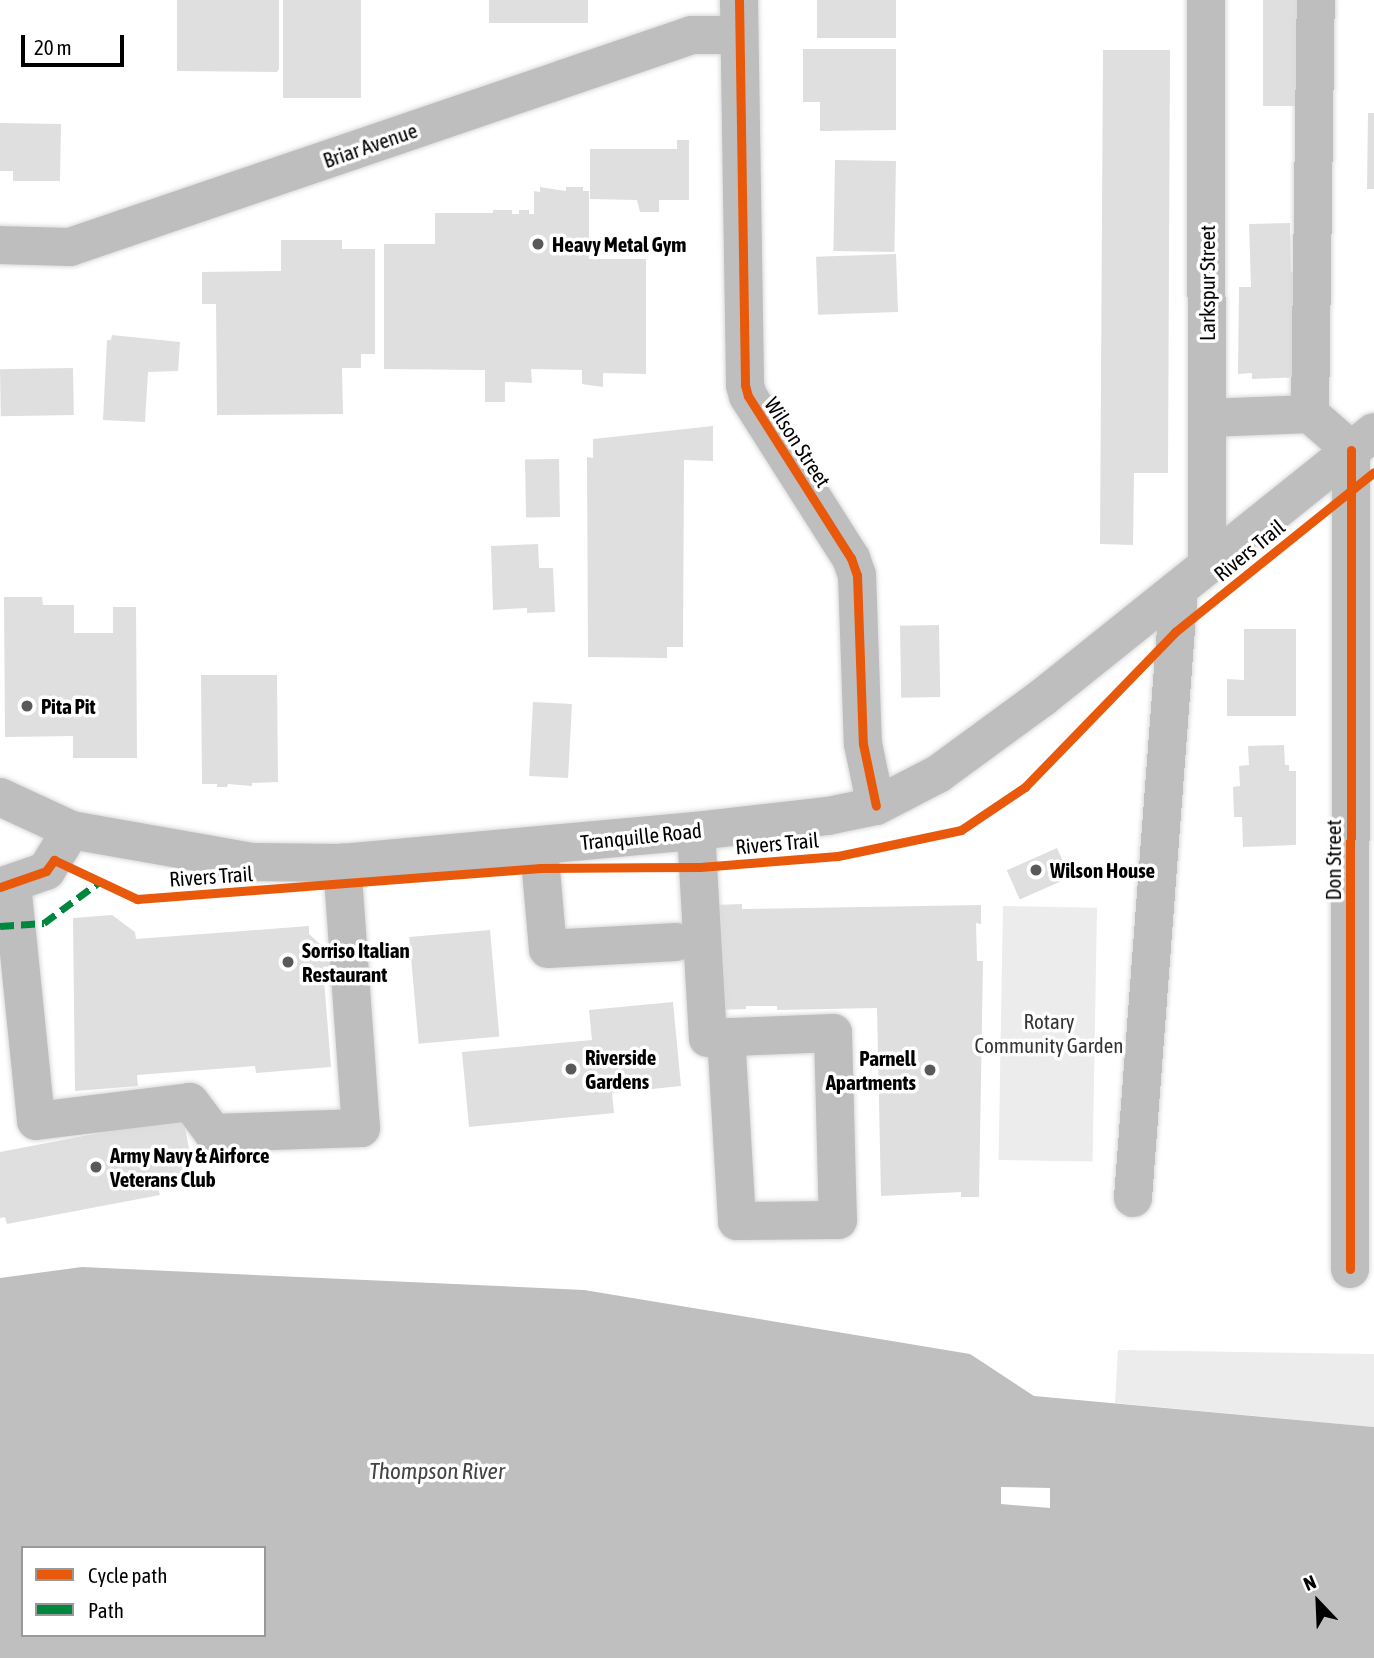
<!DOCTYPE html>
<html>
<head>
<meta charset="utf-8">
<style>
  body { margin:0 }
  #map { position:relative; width:1374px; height:1658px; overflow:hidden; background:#fff; font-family:"Asap Condensed",sans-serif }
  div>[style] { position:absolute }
  .green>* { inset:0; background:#ececec; transform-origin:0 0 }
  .water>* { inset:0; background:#bfbfbf }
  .pier>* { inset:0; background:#fff }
  .building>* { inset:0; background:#dfdfdf; transform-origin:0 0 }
  .roads { filter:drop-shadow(0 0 2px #dbdbdb) drop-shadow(0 0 2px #dbdbdb) }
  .minor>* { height:38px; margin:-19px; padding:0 19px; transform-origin:19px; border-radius:19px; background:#bebebe }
  .major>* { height:38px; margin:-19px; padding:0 19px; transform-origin:19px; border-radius:19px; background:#bebebe }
  .quiet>* { height:7px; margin-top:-3.5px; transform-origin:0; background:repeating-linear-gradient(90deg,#00873e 0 14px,transparent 0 21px) }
  .cycleway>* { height:9px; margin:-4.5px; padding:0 4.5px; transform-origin:4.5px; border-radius:4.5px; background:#e8590c }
  .dots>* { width:19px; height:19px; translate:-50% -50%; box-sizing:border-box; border:4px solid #fff; border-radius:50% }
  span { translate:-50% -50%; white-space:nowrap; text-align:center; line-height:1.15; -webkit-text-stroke:7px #fff; paint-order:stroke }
  .street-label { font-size:21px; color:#000 }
  .poi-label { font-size:21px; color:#000; font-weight:700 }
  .left { translate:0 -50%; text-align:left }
  .right { translate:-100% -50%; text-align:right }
  .park-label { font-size:21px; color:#333 }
  .water-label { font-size:23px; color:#444; font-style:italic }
  .legend { position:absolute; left:21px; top:1546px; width:245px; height:91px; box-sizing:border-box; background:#fff; border:2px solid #999; margin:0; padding:9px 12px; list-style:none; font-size:21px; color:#000 }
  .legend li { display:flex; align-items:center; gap:14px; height:35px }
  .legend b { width:35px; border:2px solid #999 }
  .north { position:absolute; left:1283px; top:1567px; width:70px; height:70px; -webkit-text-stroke:5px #fff; paint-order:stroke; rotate:337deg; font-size:19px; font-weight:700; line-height:28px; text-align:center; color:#000 }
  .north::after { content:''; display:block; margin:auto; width:24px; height:32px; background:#000; clip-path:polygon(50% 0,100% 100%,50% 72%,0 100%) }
  .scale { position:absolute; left:21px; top:35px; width:103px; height:32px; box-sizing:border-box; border:4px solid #000; border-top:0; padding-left:9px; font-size:21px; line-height:24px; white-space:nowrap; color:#000; -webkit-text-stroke:5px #fff; paint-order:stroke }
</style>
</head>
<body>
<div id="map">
  <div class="green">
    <i style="left:1003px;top:906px;width:94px;height:254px;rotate:1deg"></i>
    <i style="clip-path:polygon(1118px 1350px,1374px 1354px,1374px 1427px,1115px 1403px)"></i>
  </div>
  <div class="water">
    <i style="clip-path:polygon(evenodd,82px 1267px,584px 1290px,970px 1354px,1034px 1396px,1374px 1427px,1374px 1658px,0 1658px,0 1278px,82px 1267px,23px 1548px,264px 1548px,264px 1635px,23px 1635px,23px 1548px)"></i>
  </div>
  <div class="pier">
    <i style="clip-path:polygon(1001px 1487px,1050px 1488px,1050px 1508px,1001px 1504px)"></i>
  </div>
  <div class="building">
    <i style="clip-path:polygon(177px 0,279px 0,279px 69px,277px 72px,177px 71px)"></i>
    <i style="left:283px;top:0;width:78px;height:98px"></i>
    <i style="left:489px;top:0;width:99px;height:23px"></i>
    <i style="left:817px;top:0;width:79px;height:38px"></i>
    <i style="left:1263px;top:0;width:41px;height:106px"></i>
    <i style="clip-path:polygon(803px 49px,896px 49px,896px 130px,820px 131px,820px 102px,803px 102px)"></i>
    <i style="clip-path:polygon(1103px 50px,1170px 50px,1168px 473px,1134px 473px,1133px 545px,1100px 544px)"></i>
    <i style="clip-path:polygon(1368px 113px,1374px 113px,1374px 189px,1367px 189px)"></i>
    <i style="clip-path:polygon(0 123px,61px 124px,60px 181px,13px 181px,13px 171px,0 171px)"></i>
    <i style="clip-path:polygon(677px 140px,689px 140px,689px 200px,659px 200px,659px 212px,640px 212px,637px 200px,590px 199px,590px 149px,677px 149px)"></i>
    <i style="left:835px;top:160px;width:61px;height:91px;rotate:1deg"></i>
    <i style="clip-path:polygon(540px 187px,566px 191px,566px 187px,583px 187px,583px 191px,589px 191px,589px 259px,646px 259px,646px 374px,603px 373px,603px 387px,582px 384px,582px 370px,531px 369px,532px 383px,505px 382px,505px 402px,485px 402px,485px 370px,384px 369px,384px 244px,435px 244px,435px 213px,493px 213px,493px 210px,512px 210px,512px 214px,519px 214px,519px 210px,529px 210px,529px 214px,534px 214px,534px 191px,540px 192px)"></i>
    <i style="clip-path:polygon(1290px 223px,1291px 272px,1300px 272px,1306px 377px,1252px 379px,1252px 373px,1238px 374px,1239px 287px,1251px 287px,1249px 224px)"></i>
    <i style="clip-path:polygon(281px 240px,342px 240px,342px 249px,375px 249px,375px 354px,361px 354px,361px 368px,342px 368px,343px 414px,217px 415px,216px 304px,202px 304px,202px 272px,281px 271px)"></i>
    <i style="left:896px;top:254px;width:58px;height:80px;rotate:88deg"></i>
    <i style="clip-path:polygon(112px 335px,180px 342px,178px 371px,148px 372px,145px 422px,103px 420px,107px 340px,111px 340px)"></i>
    <i style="left:73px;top:368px;width:47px;height:73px;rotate:89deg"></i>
    <i style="clip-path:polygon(713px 426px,713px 461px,684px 460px,683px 647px,667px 647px,667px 658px,588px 657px,587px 457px,593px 458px,593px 439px)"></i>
    <i style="left:559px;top:459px;width:58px;height:34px;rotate:89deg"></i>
    <i style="clip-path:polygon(538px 544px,539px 568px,553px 568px,555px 612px,527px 613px,527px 608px,493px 610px,491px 546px)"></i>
    <i style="clip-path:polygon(4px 597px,42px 597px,43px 605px,74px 605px,74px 633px,113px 633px,113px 607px,136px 607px,137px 758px,73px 758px,73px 736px,5px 737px)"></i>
    <i style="left:939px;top:625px;width:72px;height:39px;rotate:89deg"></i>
    <i style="clip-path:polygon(1244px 629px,1296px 629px,1296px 716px,1227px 716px,1227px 679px,1244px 680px)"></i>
    <i style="clip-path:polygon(201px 675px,277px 675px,278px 782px,252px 783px,252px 786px,228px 784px,227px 787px,217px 787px,217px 784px,202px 784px)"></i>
    <i style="left:533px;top:702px;width:39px;height:74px;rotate:3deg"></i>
    <i style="clip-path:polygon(1284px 745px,1285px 765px,1289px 765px,1289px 771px,1296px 771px,1296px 845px,1243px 847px,1242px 817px,1234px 817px,1233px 787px,1240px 786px,1239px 766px,1249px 765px,1248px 746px)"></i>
    <i style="left:1057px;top:848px;width:32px;height:55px;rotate:66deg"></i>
    <i style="clip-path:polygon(742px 904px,742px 909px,981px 905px,981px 924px,976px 923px,977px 961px,983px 961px,979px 1197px,961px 1197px,961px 1192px,881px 1196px,877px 1008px,777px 1010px,777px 1006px,746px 1006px,746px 1009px,716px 1010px,716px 905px)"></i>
    <i style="clip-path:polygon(112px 915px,135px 932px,136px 939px,309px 926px,309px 934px,321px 945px,329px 944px,330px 966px,323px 967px,331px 1067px,256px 1073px,255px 1066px,137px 1075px,138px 1086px,75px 1091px,73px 918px)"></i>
    <i style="left:490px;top:930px;width:107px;height:81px;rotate:85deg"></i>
    <i style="clip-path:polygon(673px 1002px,681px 1086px,612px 1093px,614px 1113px,469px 1127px,462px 1052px,592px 1040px,589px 1010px)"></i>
    <i style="clip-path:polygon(183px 1117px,195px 1181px,158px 1188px,160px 1195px,7px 1224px,5px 1217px,0 1218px,0 1152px)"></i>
  </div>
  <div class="roads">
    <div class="minor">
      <i style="left:739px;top:0;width:385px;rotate:89.1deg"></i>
      <i style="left:745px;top:385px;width:11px;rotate:75deg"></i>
      <i style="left:748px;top:396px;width:192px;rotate:57.6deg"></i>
      <i style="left:851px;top:558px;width:18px;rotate:71deg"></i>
      <i style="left:857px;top:575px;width:169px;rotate:88deg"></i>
      <i style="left:863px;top:744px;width:63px;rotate:78.2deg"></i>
      <i style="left:1206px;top:0;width:566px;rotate:89.9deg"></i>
      <i style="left:0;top:245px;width:70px;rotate:1.6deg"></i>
      <i style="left:70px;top:247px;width:657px;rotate:-18.82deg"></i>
      <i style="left:692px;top:35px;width:47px"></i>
      <i style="left:1310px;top:414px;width:55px;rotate:41.3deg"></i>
      <i style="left:1351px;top:450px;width:819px;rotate:90.07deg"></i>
      <i style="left:1207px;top:418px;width:103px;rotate:-2.2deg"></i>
      <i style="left:1310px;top:414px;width:414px;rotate:-89.2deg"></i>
      <i style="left:696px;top:831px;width:207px;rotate:86.7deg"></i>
      <i style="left:708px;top:1038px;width:125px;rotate:-2.3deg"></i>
      <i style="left:833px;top:1033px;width:187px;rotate:88.5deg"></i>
      <i style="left:838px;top:1220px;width:101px;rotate:179.4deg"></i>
      <i style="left:737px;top:1221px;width:183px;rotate:-93.4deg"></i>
      <i style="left:539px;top:847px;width:102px;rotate:85deg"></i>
      <i style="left:548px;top:949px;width:128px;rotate:-3.1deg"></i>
      <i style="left:12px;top:884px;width:238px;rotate:84.2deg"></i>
      <i style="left:36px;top:1121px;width:155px;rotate:-7deg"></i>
      <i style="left:190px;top:1102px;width:39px;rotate:53deg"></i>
      <i style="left:213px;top:1133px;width:148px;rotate:-1.9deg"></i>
      <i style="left:361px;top:1128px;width:266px;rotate:-94.1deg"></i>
      <i style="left:0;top:887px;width:49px;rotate:-19.2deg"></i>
      <i style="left:46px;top:871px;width:48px;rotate:-58.6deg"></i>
      <i style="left:1133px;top:1198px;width:611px;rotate:-85.68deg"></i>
    </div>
    <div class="major">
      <i style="left:0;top:797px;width:78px;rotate:24.9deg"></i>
      <i style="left:71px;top:830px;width:185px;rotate:10deg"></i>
      <i style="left:253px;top:862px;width:89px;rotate:0.6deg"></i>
      <i style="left:342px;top:863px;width:355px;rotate:-5.2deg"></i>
      <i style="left:696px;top:831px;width:133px;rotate:-6.5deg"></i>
      <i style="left:828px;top:816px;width:49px;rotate:-11.8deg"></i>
      <i style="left:876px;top:806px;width:70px;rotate:-27.3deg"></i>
      <i style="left:938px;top:774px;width:129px;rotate:-36.2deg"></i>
      <i style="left:1042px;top:698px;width:425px;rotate:-38.7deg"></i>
    </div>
  </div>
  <div class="quiet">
    <i style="left:0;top:926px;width:44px;rotate:-3.9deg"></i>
    <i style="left:44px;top:923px;width:72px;rotate:-36.6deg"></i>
  </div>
  <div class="cycleway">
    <i style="left:739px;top:0;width:385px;rotate:89.1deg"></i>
    <i style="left:745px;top:385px;width:11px;rotate:75deg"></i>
    <i style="left:748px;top:396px;width:192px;rotate:57.6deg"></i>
    <i style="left:851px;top:558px;width:18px;rotate:71deg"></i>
    <i style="left:857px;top:575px;width:169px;rotate:88deg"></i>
    <i style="left:863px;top:744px;width:63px;rotate:78.2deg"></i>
    <i style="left:0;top:887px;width:49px;rotate:-19.2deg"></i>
    <i style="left:46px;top:871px;width:14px;rotate:-54deg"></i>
    <i style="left:54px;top:860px;width:92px;rotate:25.2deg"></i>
    <i style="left:137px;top:899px;width:405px;rotate:-4.4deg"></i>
    <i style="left:541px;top:868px;width:159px;rotate:-0.4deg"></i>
    <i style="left:700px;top:867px;width:138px;rotate:-4.6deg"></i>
    <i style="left:838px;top:856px;width:126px;rotate:-11.9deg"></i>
    <i style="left:961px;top:830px;width:77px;rotate:-33.9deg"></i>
    <i style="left:1025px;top:787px;width:216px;rotate:-45.9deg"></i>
    <i style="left:1175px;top:632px;width:255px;rotate:-38.8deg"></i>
    <i style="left:1350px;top:1269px;width:819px;rotate:-89.93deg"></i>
  </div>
  <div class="dots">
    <i style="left:538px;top:244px;background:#595959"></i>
    <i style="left:27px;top:706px;background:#595959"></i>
    <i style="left:1036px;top:870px;background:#595959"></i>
    <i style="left:288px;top:962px;background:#595959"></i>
    <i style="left:571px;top:1069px;background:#595959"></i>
    <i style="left:930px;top:1070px;background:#595959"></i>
    <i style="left:96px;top:1167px;background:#595959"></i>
  </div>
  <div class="street-label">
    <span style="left:370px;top:145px;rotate:-19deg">Briar Avenue</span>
    <span style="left:1207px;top:283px;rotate:-90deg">Larkspur Street</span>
    <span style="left:798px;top:442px;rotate:57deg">Wilson Street</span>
    <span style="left:1249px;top:550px;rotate:-39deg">Rivers Trail</span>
    <span style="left:641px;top:836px;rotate:-6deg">Tranquille Road</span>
    <span style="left:777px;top:843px;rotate:-5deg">Rivers Trail</span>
    <span style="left:1333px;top:860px;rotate:-90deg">Don Street</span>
    <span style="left:211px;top:876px;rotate:-4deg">Rivers Trail</span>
  </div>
  <div class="poi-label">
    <span class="left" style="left:552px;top:244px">Heavy Metal Gym</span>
    <span class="left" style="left:41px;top:706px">Pita Pit</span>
    <span class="left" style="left:1050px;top:870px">Wilson House</span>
    <span class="left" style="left:302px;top:962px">Sorriso Italian<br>Restaurant</span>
    <span class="left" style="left:585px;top:1069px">Riverside<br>Gardens</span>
    <span class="right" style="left:916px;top:1070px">Parnell<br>Apartments</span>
    <span class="left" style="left:110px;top:1167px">Army Navy &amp; Airforce<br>Veterans Club</span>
  </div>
  <div class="park-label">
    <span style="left:1049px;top:1033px">Rotary<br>Community Garden</span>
  </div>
  <div class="water-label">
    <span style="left:437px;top:1471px">Thompson River</span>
  </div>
  <ul class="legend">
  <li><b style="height:9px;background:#e8590c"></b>Cycle path</li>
  <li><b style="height:9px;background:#00873e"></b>Path</li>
  </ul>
  <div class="north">N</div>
  <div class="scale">20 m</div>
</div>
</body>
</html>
